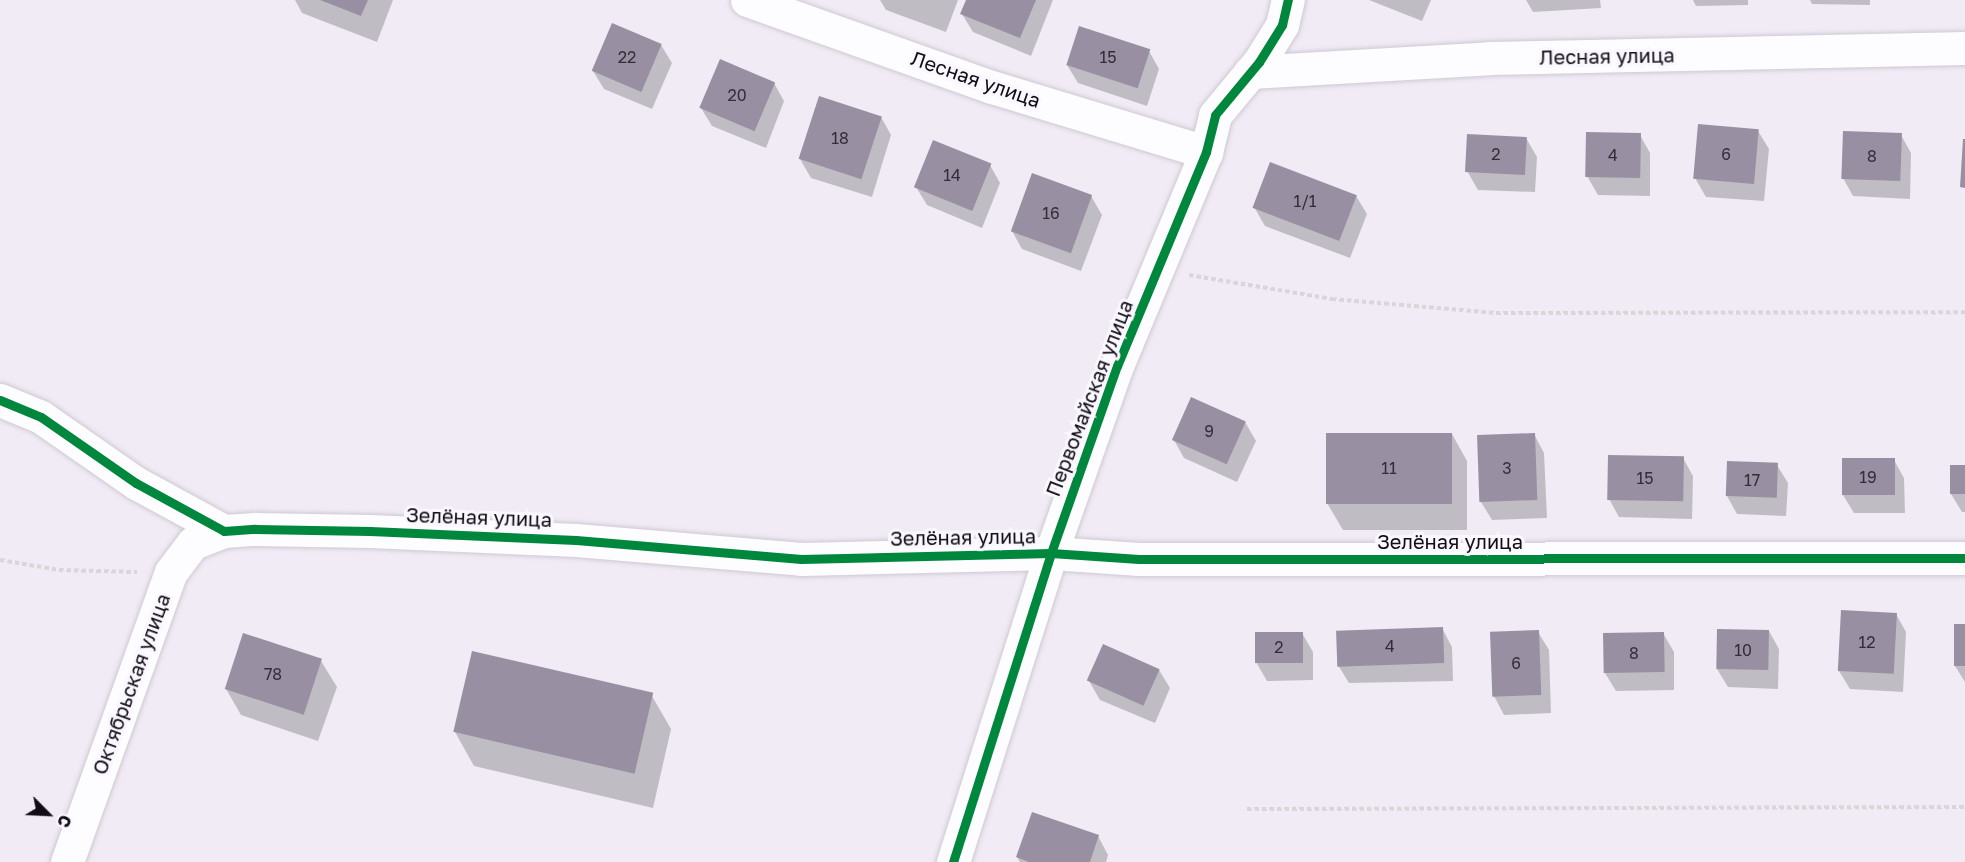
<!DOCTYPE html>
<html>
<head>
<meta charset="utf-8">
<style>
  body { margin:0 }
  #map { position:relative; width:1965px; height:862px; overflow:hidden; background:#f1ebf6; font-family:"Golos Text",sans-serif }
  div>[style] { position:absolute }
  .shadow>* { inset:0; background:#0003 }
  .building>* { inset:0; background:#998fa2; transform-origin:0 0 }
  .path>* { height:4px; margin-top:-2px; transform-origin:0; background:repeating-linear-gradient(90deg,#d8d6d9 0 4.5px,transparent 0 7.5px) }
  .roads { filter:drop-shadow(0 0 2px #cec9d2) drop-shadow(0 0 2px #cec9d2) }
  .minor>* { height:33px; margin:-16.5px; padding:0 16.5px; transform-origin:16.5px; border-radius:16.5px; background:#fdfcfe }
  .cycleway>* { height:9px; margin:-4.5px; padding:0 4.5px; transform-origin:4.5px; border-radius:4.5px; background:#00873e }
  span { translate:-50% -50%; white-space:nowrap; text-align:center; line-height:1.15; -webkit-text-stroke:6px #faf7ff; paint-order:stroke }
  .number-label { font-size:16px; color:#322e38 }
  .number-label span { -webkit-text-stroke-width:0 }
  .street-label { font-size:20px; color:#100d14 }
  .north { position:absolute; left:18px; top:784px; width:60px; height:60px; -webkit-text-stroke:4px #faf7ff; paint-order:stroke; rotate:114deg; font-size:16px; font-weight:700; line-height:24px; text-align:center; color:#100d14 }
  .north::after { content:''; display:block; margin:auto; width:21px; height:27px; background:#100d14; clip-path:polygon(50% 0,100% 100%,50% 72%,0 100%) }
</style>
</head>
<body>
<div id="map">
  <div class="shadow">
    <i style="clip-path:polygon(295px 0,393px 0,377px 42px,302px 13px)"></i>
    <i style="clip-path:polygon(880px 0,958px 0,946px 32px,886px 10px)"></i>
    <i style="clip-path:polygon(968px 0,1053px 0,1031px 56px,973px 32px,962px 14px)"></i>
    <i style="clip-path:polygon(1369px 0,1431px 0,1422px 21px)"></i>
    <i style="clip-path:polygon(1526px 0,1600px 0,1601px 8px,1533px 12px)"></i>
    <i style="clip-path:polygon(1693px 0,1748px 0,1748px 5px,1696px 6px)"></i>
    <i style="clip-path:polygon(1810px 0,1870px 0,1870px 5px,1812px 4px)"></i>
    <i style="clip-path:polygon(661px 45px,672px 63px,652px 109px,604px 89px,593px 71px)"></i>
    <i style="clip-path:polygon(1149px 51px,1159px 69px,1147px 106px,1078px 83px,1067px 65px)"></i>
    <i style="clip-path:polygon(774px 83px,784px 101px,766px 148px,712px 126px,701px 108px)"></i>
    <i style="clip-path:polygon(881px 117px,891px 135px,872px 197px,811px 178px,800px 159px)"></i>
    <i style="clip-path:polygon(1758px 131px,1769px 149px,1764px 201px,1706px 197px,1695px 178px)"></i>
    <i style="clip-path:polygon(1640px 135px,1650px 153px,1650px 196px,1598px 195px,1587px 176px)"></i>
    <i style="clip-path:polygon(1901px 135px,1911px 153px,1910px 199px,1853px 196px,1843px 178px)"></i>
    <i style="clip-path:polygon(1526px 138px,1537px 157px,1535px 192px,1478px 190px,1467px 171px)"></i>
    <i style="clip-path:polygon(990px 165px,1000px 183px,982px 228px,927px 205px,916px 187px)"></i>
    <i style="clip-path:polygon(1091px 196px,1102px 215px,1081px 271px,1022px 249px,1012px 231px)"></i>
    <i style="clip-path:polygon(1356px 196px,1367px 214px,1350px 258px,1265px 226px,1254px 207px)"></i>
    <i style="clip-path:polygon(1245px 422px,1256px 441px,1237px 482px,1184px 458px,1174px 440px)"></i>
    <i style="clip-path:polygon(1452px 434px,1467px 461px,1467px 530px,1343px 530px,1327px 503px)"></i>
    <i style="clip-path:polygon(1534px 434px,1544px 453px,1547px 518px,1492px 520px,1481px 502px)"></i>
    <i style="clip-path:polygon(1683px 458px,1693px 476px,1692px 519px,1619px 517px,1609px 499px)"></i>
    <i style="clip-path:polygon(1894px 460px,1904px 478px,1905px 513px,1854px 513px,1843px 495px)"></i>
    <i style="clip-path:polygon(1777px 465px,1788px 483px,1786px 516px,1737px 514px,1727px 496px)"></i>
    <i style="clip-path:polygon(1965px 466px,1965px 512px,1962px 512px,1951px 494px)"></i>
    <i style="clip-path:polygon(1896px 614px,1906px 632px,1903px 692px,1850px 689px,1839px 671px)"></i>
    <i style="clip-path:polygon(1965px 626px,1965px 682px,1955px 666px)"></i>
    <i style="clip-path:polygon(1442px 628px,1452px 647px,1453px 681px,1349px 683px,1338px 665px)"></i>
    <i style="clip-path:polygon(1769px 631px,1779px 649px,1778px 689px,1728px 687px,1717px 669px)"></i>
    <i style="clip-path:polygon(1538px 632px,1549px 650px,1551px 713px,1504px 715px,1494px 696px)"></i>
    <i style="clip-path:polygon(1302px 633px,1313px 652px,1313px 680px,1267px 681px,1256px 662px)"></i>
    <i style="clip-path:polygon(1663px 633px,1674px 652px,1674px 690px,1616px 691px,1605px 673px)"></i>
    <i style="clip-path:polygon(321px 661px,337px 687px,318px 741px,241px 715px,226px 689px)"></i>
    <i style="clip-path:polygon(1159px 670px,1170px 688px,1155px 723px,1100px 700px,1089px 681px)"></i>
    <i style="clip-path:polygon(652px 696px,671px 729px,653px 808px,474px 766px,455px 732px)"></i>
    <i style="clip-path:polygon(1098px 836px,1108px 855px,1106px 862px,1020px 862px,1017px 857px)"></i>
  </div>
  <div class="building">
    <i style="clip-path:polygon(320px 0,368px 0,361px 16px)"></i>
    <i style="clip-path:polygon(966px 0,1036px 0,1020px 38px,960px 14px)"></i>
    <i style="left:612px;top:23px;width:54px;height:52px;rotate:23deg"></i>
    <i style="left:1079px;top:26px;width:75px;height:41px;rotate:18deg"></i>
    <i style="left:720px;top:59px;width:60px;height:53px;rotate:23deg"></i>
    <i style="left:819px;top:96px;width:66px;height:66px;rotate:18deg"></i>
    <i style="left:1698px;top:124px;width:61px;height:55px;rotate:5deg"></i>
    <i style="left:1843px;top:131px;width:59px;height:48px;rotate:2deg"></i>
    <i style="left:1586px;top:132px;width:55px;height:45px;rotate:1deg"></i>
    <i style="left:1467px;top:134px;width:60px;height:38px;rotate:3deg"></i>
    <i style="clip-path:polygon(1963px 139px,1965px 139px,1965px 188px,1960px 187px)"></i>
    <i style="left:933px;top:140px;width:63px;height:51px;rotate:22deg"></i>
    <i style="left:1270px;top:162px;width:93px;height:49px;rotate:21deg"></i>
    <i style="left:1032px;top:173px;width:64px;height:62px;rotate:20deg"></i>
    <i style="left:1191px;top:397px;width:60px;height:47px;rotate:24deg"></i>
    <i style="left:1326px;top:433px;width:126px;height:71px"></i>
    <i style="left:1535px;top:433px;width:67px;height:58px;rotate:88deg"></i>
    <i style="left:1608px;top:455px;width:76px;height:45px;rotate:1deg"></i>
    <i style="left:1842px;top:458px;width:53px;height:37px"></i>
    <i style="left:1727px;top:461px;width:51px;height:35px;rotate:2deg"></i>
    <i style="left:1950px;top:465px;width:15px;height:29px"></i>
    <i style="left:1841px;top:610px;width:56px;height:61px;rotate:3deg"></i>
    <i style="left:1954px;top:624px;width:11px;height:42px"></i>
    <i style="left:1443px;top:627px;width:36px;height:107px;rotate:88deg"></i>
    <i style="left:1717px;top:629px;width:52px;height:40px;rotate:1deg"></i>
    <i style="left:1539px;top:630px;width:65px;height:49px;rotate:88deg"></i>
    <i style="left:1255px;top:632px;width:48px;height:31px"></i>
    <i style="left:1664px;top:632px;width:40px;height:61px;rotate:89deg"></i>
    <i style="left:243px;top:633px;width:83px;height:59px;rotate:18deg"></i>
    <i style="left:1103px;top:644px;width:62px;height:40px;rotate:24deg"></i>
    <i style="left:472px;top:651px;width:186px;height:83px;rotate:13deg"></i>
    <i style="clip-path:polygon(1032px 812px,1099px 835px,1090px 862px,1029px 862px,1016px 857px)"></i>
  </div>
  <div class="path">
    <i style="left:1189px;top:275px;width:145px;rotate:9.5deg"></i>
    <i style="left:1332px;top:299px;width:165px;rotate:4.9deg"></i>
    <i style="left:1496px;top:313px;width:469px;rotate:-0.1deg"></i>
    <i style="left:0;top:560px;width:60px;rotate:9.6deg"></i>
    <i style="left:59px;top:570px;width:78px;rotate:1.5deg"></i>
    <i style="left:1247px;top:809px;width:718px;rotate:-0.16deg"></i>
  </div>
  <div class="roads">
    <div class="minor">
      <i style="left:747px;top:0;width:260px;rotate:19.6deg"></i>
      <i style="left:992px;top:87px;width:224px;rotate:16.9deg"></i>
      <i style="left:1250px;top:72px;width:240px;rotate:-3.3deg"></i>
      <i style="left:1490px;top:58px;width:475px;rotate:-1.2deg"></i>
      <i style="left:0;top:400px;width:44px;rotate:22.5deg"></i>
      <i style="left:41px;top:417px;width:116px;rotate:34.8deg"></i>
      <i style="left:136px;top:483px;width:100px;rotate:28.6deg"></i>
      <i style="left:224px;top:531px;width:31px;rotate:-4deg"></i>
      <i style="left:255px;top:529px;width:115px;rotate:1deg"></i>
      <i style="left:370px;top:531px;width:206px;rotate:2.5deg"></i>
      <i style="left:576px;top:540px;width:226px;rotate:4.8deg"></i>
      <i style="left:801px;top:559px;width:250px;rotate:-1.4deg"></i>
      <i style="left:1051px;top:553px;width:88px;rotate:3.9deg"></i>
      <i style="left:1139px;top:559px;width:826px;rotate:-0.07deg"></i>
      <i style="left:67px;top:862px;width:308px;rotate:-70.3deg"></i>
      <i style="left:171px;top:572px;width:36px;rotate:-53deg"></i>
      <i style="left:193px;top:543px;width:33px;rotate:-21deg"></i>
      <i style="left:953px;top:862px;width:324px;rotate:-72.4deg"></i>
      <i style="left:1051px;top:553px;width:198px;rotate:-70.6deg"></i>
      <i style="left:1117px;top:366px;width:232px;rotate:-67.4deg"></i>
      <i style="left:1206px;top:152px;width:38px;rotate:-76deg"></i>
      <i style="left:1215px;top:115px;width:69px;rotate:-50.3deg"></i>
      <i style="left:1259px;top:62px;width:44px;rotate:-58.1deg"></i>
      <i style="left:1282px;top:25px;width:26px;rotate:-77deg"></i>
    </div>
  </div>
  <div class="cycleway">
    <i style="left:0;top:400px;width:44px;rotate:22.5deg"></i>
    <i style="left:41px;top:417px;width:116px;rotate:34.8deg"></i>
    <i style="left:136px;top:483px;width:100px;rotate:28.6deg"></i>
    <i style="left:224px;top:531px;width:31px;rotate:-4deg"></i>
    <i style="left:255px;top:529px;width:115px;rotate:1deg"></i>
    <i style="left:370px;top:531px;width:206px;rotate:2.5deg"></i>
    <i style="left:576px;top:540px;width:226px;rotate:4.8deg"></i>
    <i style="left:801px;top:559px;width:250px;rotate:-1.4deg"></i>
    <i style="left:1051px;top:553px;width:88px;rotate:3.9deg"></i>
    <i style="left:1139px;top:559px;width:826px;rotate:-0.07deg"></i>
    <i style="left:953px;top:862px;width:324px;rotate:-72.4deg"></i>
    <i style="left:1051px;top:553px;width:198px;rotate:-70.6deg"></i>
    <i style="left:1117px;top:366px;width:232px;rotate:-67.4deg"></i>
    <i style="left:1206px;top:152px;width:38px;rotate:-76deg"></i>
    <i style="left:1215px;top:115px;width:69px;rotate:-50.3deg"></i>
    <i style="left:1259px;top:62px;width:44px;rotate:-58.1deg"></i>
    <i style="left:1282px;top:25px;width:26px;rotate:-77deg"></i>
  </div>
  <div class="number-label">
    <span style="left:627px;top:57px">22</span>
    <span style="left:1108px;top:57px">15</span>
    <span style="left:737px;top:95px">20</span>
    <span style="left:840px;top:138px">18</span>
    <span style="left:1496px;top:154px">2</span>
    <span style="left:1726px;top:154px">6</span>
    <span style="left:1613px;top:155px">4</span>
    <span style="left:1872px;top:156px">8</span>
    <span style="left:952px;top:175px">14</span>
    <span style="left:1305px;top:201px">1/1</span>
    <span style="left:1051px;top:213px">16</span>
    <span style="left:1209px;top:431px">9</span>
    <span style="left:1389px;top:468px">11</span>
    <span style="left:1507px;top:468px">3</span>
    <span style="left:1868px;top:477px">19</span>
    <span style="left:1645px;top:478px">15</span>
    <span style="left:1752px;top:480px">17</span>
    <span style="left:1867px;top:642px">12</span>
    <span style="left:1390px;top:646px">4</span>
    <span style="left:1279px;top:647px">2</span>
    <span style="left:1743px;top:650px">10</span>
    <span style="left:1634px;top:653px">8</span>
    <span style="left:1516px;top:663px">6</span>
    <span style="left:273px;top:674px">78</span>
  </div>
  <div class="street-label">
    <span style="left:1607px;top:56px;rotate:-1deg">Лесная улица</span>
    <span style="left:976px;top:79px;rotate:19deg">Лесная улица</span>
    <span style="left:1089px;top:398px;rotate:-69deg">Первомайская улица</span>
    <span style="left:479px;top:517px;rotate:2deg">Зелёная улица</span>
    <span style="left:963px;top:537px;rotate:-1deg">Зелёная улица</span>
    <span style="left:1450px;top:541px">Зелёная улица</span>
    <span style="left:131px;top:684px;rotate:-70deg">Октябрьская улица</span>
  </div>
  <div class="north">С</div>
</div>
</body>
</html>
